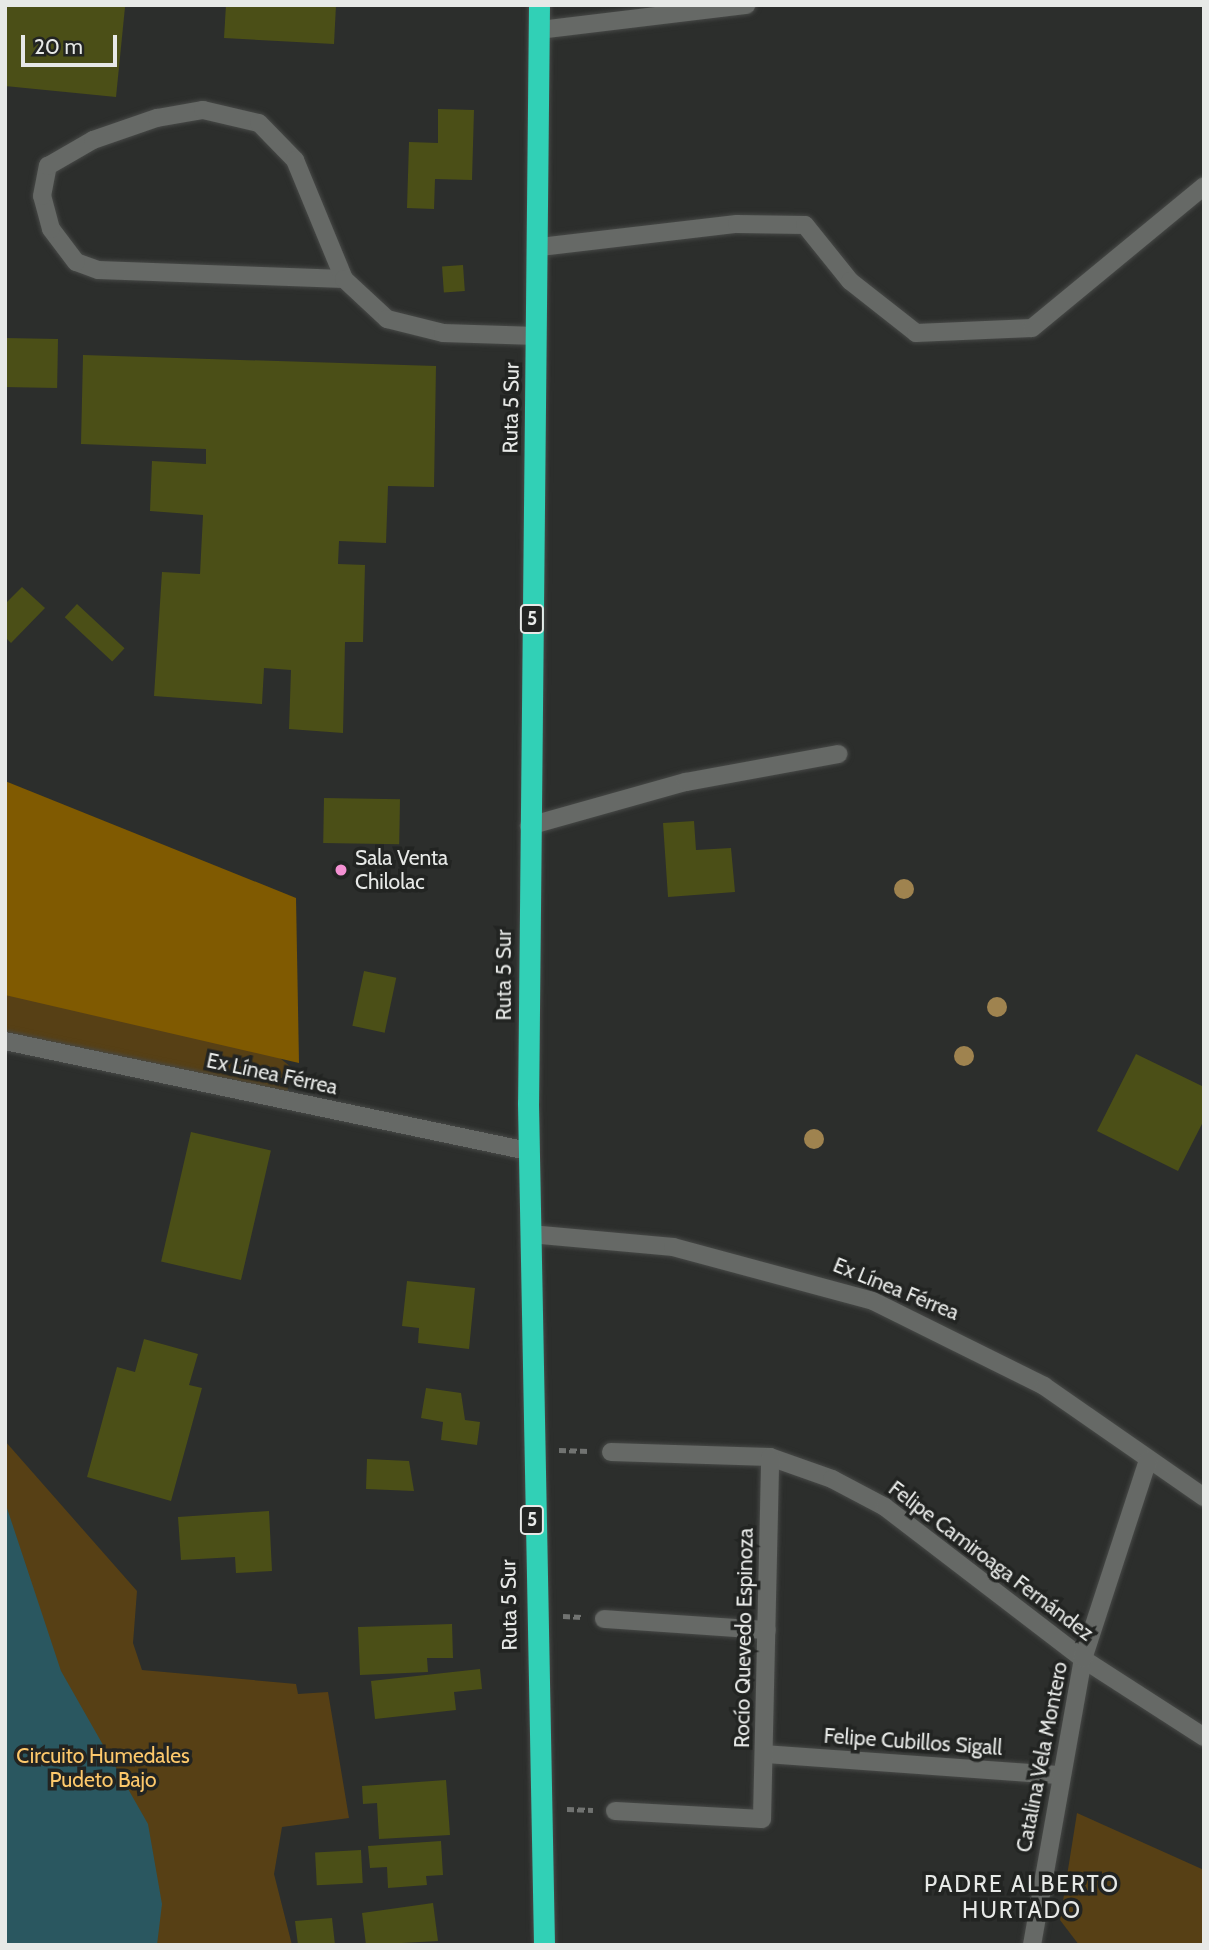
<!DOCTYPE html>
<html>
<head>
<meta charset="utf-8">
<style>
  body { margin:0 }
  #map { position:relative; width:1209px; height:1950px; overflow:hidden; background:#2c2e2c; font-family:Cabin,sans-serif }
  div>[style] { position:absolute }
  .green>* { inset:0; background:#574015 }
  .forest>* { inset:0; background:#805a01 }
  .water>* { inset:0; background:#2a5760 }
  .building>* { inset:0; background:#4b4f17; transform-origin:0 0 }
  .path>* { height:4.5px; margin-top:-2.25px; transform-origin:0; background:repeating-linear-gradient(90deg,#717371 0 7px,transparent 0 10.5px) }
  .roads { filter:drop-shadow(0 0 2px #474947) drop-shadow(0 0 2px #474947) }
  .minor>* { height:18px; margin:-9px; padding:0 9px; transform-origin:9px; border-radius:9px; background:#666966 }
  .highway>* { height:21px; margin:-10.5px; padding:0 10.5px; transform-origin:10.5px; border-radius:10.5px; background:#31d0b6 }
  .trees>* { width:20px; height:20px; margin:-10px; border-radius:50%; background:#9f834f }
  .dots>* { width:19px; height:19px; translate:-50% -50%; box-sizing:border-box; border:4px solid #222422; border-radius:50% }
  span { translate:-50% -50%; white-space:nowrap; text-align:center; line-height:1.15; -webkit-text-stroke:7px #222422; paint-order:stroke }
  .shield-label span { padding:2px 5px; background:#222422; border:2px solid; border-radius:5px; -webkit-text-stroke-width:0 }
  .shield-label { font-size:19px; color:#e7e9e7; font-weight:700 }
  .street-label { font-size:21px; color:#e7e9e7 }
  .poi-label { font-size:21px; color:#e7e9e7 }
  .left { translate:0 -50%; text-align:left }
  .park-label { font-size:21px; color:#fdc86b }
  .neighbourhood-label { font-size:23px; color:#e7e9e7; letter-spacing:2px }
  .frame { position:absolute; inset:0; border:7px solid #e7e9e7; pointer-events:none }
  .scale { position:absolute; left:21px; top:35px; width:96px; height:32px; box-sizing:border-box; border:4px solid #e7e9e7; border-top:0; padding-left:9px; font-size:21px; line-height:24px; white-space:nowrap; color:#e7e9e7; -webkit-text-stroke:5px #222422; paint-order:stroke }
</style>
</head>
<body>
<div id="map">
  <div class="green">
    <i style="clip-path:polygon(5px 931px,256px 1039px,291px 1067px,287px 1095px,5px 1032px)"></i>
    <i style="clip-path:polygon(5px 1441px,137px 1591px,133px 1643px,142px 1670px,296px 1684px,298px 1694px,328px 1692px,349px 1818px,282px 1827px,274px 1874px,292px 1945px,5px 1945px)"></i>
    <i style="clip-path:polygon(1077px 1813px,1204px 1870px,1204px 1945px,1079px 1945px,1060px 1920px)"></i>
  </div>
  <div class="forest">
    <i style="clip-path:polygon(5px 781px,296px 898px,299px 1063px,5px 995px)"></i>
  </div>
  <div class="water">
    <i style="clip-path:polygon(5px 1502px,61px 1671px,148px 1824px,162px 1904px,157px 1945px,5px 1945px)"></i>
  </div>
  <div class="building">
    <i style="clip-path:polygon(5px 5px,125px 7px,116px 97px,5px 86px)"></i>
    <i style="clip-path:polygon(226px 5px,336px 5px,334px 44px,224px 38px)"></i>
    <i style="clip-path:polygon(438px 109px,474px 110px,472px 180px,435px 179px,434px 209px,407px 208px,409px 142px,438px 143px)"></i>
    <i style="left:463px;top:265px;width:26px;height:21px;rotate:86deg"></i>
    <i style="left:5px;top:338px;width:53px;height:49px;rotate:1deg"></i>
    <i style="clip-path:polygon(83px 355px,436px 366px,434px 487px,388px 486px,386px 543px,339px 541px,338px 564px,365px 565px,363px 642px,345px 642px,343px 733px,289px 729px,291px 670px,264px 668px,262px 704px,154px 696px,162px 572px,200px 574px,203px 515px,150px 511px,152px 461px,206px 464px,206px 449px,81px 444px)"></i>
    <i style="clip-path:polygon(22px 587px,45px 608px,11px 643px,5px 637px,5px 604px)"></i>
    <i style="left:77px;top:604px;width:65px;height:18px;rotate:43deg"></i>
    <i style="left:324px;top:798px;width:76px;height:45px;rotate:1deg"></i>
    <i style="clip-path:polygon(694px 821px,696px 850px,731px 848px,735px 892px,668px 897px,663px 823px)"></i>
    <i style="left:364px;top:971px;width:33px;height:56px;rotate:12deg"></i>
    <i style="clip-path:polygon(1136px 1054px,1204px 1087px,1204px 1120px,1178px 1171px,1097px 1131px)"></i>
    <i style="left:191px;top:1132px;width:82px;height:133px;rotate:13deg"></i>
    <i style="clip-path:polygon(407px 1281px,475px 1288px,469px 1349px,418px 1343px,419px 1328px,402px 1326px)"></i>
    <i style="clip-path:polygon(144px 1339px,198px 1354px,189px 1385px,202px 1388px,171px 1501px,87px 1477px,117px 1367px,135px 1372px)"></i>
    <i style="clip-path:polygon(426px 1388px,461px 1393px,465px 1420px,480px 1422px,477px 1445px,441px 1440px,443px 1422px,421px 1418px)"></i>
    <i style="clip-path:polygon(367px 1459px,409px 1461px,414px 1491px,366px 1489px)"></i>
    <i style="clip-path:polygon(269px 1511px,272px 1571px,236px 1573px,235px 1557px,181px 1560px,178px 1517px)"></i>
    <i style="clip-path:polygon(452px 1624px,453px 1658px,427px 1658px,428px 1672px,360px 1675px,358px 1627px)"></i>
    <i style="clip-path:polygon(480px 1669px,482px 1689px,454px 1692px,456px 1710px,375px 1719px,371px 1681px)"></i>
    <i style="clip-path:polygon(446px 1780px,450px 1835px,379px 1839px,377px 1803px,363px 1804px,362px 1786px)"></i>
    <i style="clip-path:polygon(441px 1841px,443px 1875px,426px 1876px,427px 1885px,388px 1888px,387px 1867px,370px 1868px,368px 1846px)"></i>
    <i style="left:361px;top:1850px;width:33px;height:46px;rotate:87deg"></i>
    <i style="clip-path:polygon(433px 1903px,438px 1941px,366px 1945px,362px 1913px)"></i>
    <i style="clip-path:polygon(332px 1918px,335px 1945px,298px 1945px,295px 1921px)"></i>
  </div>
  <div class="path">
    <i style="left:559px;top:1450px;width:30px;rotate:2deg"></i>
    <i style="left:563px;top:1616px;width:19px;rotate:3deg"></i>
    <i style="left:567px;top:1809px;width:26px;rotate:2deg"></i>
  </div>
  <div class="roads">
    <div class="minor">
      <i style="left:539px;top:30px;width:209px;rotate:-6.9deg"></i>
      <i style="left:540px;top:247px;width:198px;rotate:-6.7deg"></i>
      <i style="left:737px;top:224px;width:68px;rotate:0.8deg"></i>
      <i style="left:805px;top:225px;width:72px;rotate:51.2deg"></i>
      <i style="left:850px;top:281px;width:84px;rotate:38.2deg"></i>
      <i style="left:916px;top:333px;width:116px;rotate:-2.5deg"></i>
      <i style="left:1032px;top:328px;width:223px;rotate:-39.5deg"></i>
      <i style="left:344px;top:279px;width:246px;rotate:-177.9deg"></i>
      <i style="left:98px;top:270px;width:23px;rotate:-160deg"></i>
      <i style="left:76px;top:262px;width:41px;rotate:-127.1deg"></i>
      <i style="left:51px;top:229px;width:34px;rotate:-105deg"></i>
      <i style="left:42px;top:196px;width:31px;rotate:-79deg"></i>
      <i style="left:48px;top:166px;width:52px;rotate:-30deg"></i>
      <i style="left:93px;top:140px;width:68px;rotate:-19deg"></i>
      <i style="left:157px;top:118px;width:47px;rotate:-9.9deg"></i>
      <i style="left:203px;top:110px;width:57px;rotate:13.1deg"></i>
      <i style="left:259px;top:123px;width:52px;rotate:45.8deg"></i>
      <i style="left:295px;top:160px;width:129px;rotate:67.6deg"></i>
      <i style="left:344px;top:279px;width:59px;rotate:42.9deg"></i>
      <i style="left:387px;top:319px;width:58px;rotate:14deg"></i>
      <i style="left:443px;top:333px;width:94px;rotate:1.8deg"></i>
      <i style="left:529px;top:826px;width:163px;rotate:-15.7deg"></i>
      <i style="left:686px;top:782px;width:155px;rotate:-10.4deg"></i>
      <i style="left:5px;top:1041px;width:534px;rotate:11.88deg"></i>
      <i style="left:530px;top:1234px;width:144px;rotate:5.2deg"></i>
      <i style="left:673px;top:1247px;width:207px;rotate:15.1deg"></i>
      <i style="left:873px;top:1301px;width:191px;rotate:26.4deg"></i>
      <i style="left:1044px;top:1386px;width:195px;rotate:34.8deg"></i>
      <i style="left:611px;top:1452px;width:159px;rotate:1.8deg"></i>
      <i style="left:770px;top:1457px;width:66px;rotate:19.5deg"></i>
      <i style="left:832px;top:1479px;width:60px;rotate:27.8deg"></i>
      <i style="left:885px;top:1507px;width:250px;rotate:37.5deg"></i>
      <i style="left:1083px;top:1659px;width:144px;rotate:32.8deg"></i>
      <i style="left:604px;top:1619px;width:163px;rotate:3.9deg"></i>
      <i style="left:765px;top:1754px;width:295px;rotate:4.1deg"></i>
      <i style="left:615px;top:1811px;width:147px;rotate:3.1deg"></i>
      <i style="left:762px;top:1819px;width:362px;rotate:-88.7deg"></i>
      <i style="left:1032px;top:1945px;width:291px;rotate:-79.9deg"></i>
      <i style="left:1083px;top:1659px;width:209px;rotate:-71.9deg"></i>
    </div>
    <div class="highway">
      <i style="left:539px;top:5px;width:1098px;rotate:90.57deg"></i>
      <i style="left:528px;top:1103px;width:842px;rotate:88.91deg"></i>
    </div>
  </div>
  <div class="trees">
    <i style="left:904px;top:889px"></i>
    <i style="left:997px;top:1007px"></i>
    <i style="left:964px;top:1056px"></i>
    <i style="left:814px;top:1139px"></i>
  </div>
  <div class="dots">
    <i style="left:341px;top:870px;background:#f491d3"></i>
  </div>
  <div class="shield-label">
    <span style="left:532px;top:619px">5</span>
    <span style="left:532px;top:1520px">5</span>
  </div>
  <div class="street-label">
    <span style="left:511px;top:408px;rotate:-89deg">Ruta 5 Sur</span>
    <span style="left:504px;top:975px;rotate:-90deg">Ruta 5 Sur</span>
    <span style="left:272px;top:1074px;rotate:12deg">Ex Línea Férrea</span>
    <span style="left:896px;top:1289px;rotate:22deg">Ex Línea Férrea</span>
    <span style="left:991px;top:1561px;rotate:37deg">Felipe Camiroaga Fernández</span>
    <span style="left:509px;top:1605px;rotate:-91deg">Ruta 5 Sur</span>
    <span style="left:744px;top:1638px;rotate:-89deg">Rocío Quevedo Espinoza</span>
    <span style="left:913px;top:1742px;rotate:4deg">Felipe Cubillos Sigall</span>
    <span style="left:1042px;top:1757px;rotate:-79deg">Catalina Vela Montero</span>
  </div>
  <div class="poi-label">
    <span class="left" style="left:355px;top:870px">Sala Venta<br>Chilolac</span>
  </div>
  <div class="park-label">
    <span style="left:103px;top:1768px">Circuito Humedales<br>Pudeto Bajo</span>
  </div>
  <div class="neighbourhood-label">
    <span style="left:1022px;top:1897px">PADRE ALBERTO<br>HURTADO</span>
  </div>
  <div class="frame"></div>
  <div class="scale">20 m</div>
</div>
</body>
</html>
